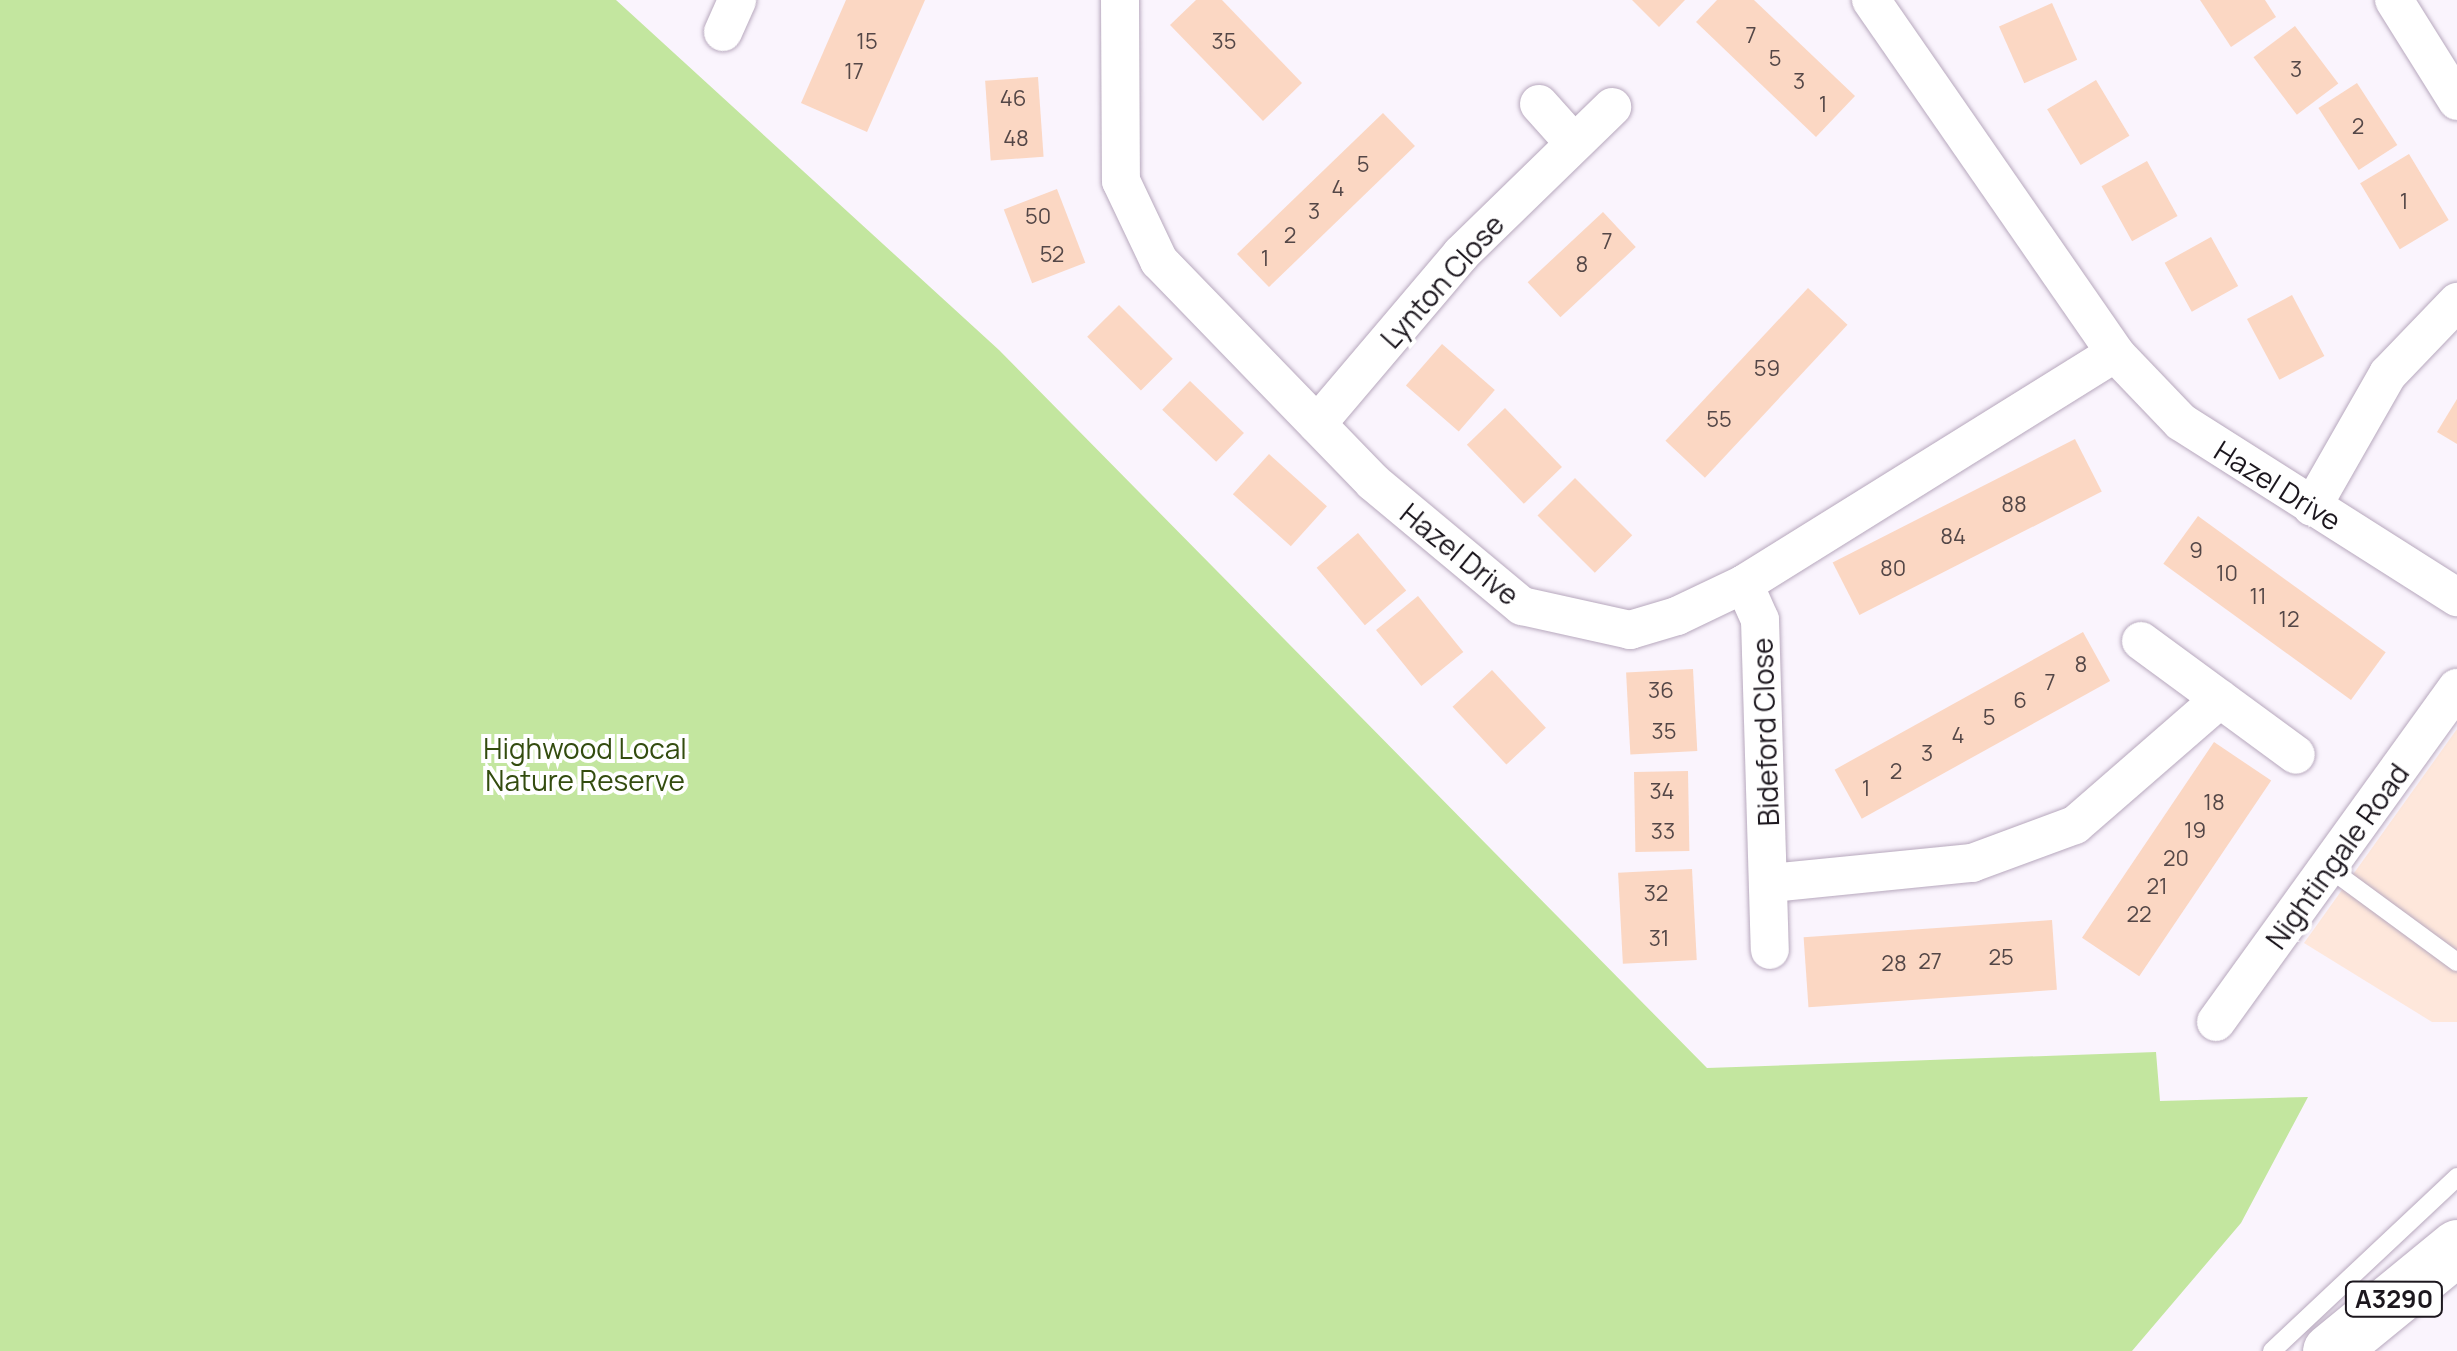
<!DOCTYPE html>
<html>
<head>
<meta charset="utf-8">
<style>
  body { margin:0 }
  #map { position:relative; width:2457px; height:1351px; overflow:hidden; background:#faf4fd; font-family:Manrope,sans-serif }
  div>[style] { position:absolute }
  .industrial>* { inset:0; background:#fee7db }
  .green>* { inset:0; background:#c3e69f }
  .building>* { inset:0; background:#fbd7c3; transform-origin:0 0 }
  .roads { filter:drop-shadow(0 0 2px #b7a8bd) drop-shadow(0 0 2px #b7a8bd) }
  .lane>* { height:18px; margin:-9px; padding:0 9px; transform-origin:9px; border-radius:9px; background:#fff }
  .street>* { height:38px; margin:-19px; padding:0 19px; transform-origin:19px; border-radius:19px; background:#fff }
  .primary>* { height:55px; margin:-27.5px; padding:0 27.5px; transform-origin:27.5px; border-radius:27.5px; background:#fff }
  span { translate:-50% -50%; white-space:nowrap; text-align:center; line-height:1.15; -webkit-text-stroke:8px #fff; paint-order:stroke }
  .number-label { font-size:22px; color:#544747 }
  .number-label span { -webkit-text-stroke-width:0 }
  .shield-label span { padding:2px 8px; background:#fff; border:2px solid; border-radius:8px; -webkit-text-stroke-width:0 }
  .shield-label { font-size:25px; color:#1c171e; font-weight:700 }
  .street-label { font-size:28px; color:#1c171e }
  .park-label { font-size:28px; color:#334c0f }
</style>
</head>
<body>
<div id="map">
  <div class="industrial">
    <i style="clip-path:polygon(2457px 729px,2457px 1022px,2432px 1022px,2304px 943px)"></i>
  </div>
  <div class="green">
    <i style="clip-path:polygon(0 0,616px 0,999px 350px,1707px 1068px,2156px 1052px,2160px 1101px,2308px 1097px,2241px 1223px,2132px 1351px,0 1351px)"></i>
  </div>
  <div class="building">
    <i style="clip-path:polygon(846px 0,925px 0,867px 132px,801px 103px)"></i>
    <i style="clip-path:polygon(1196px 0,1222px 0,1302px 83px,1263px 121px,1170px 25px)"></i>
    <i style="clip-path:polygon(1632px 0,1685px 0,1659px 27px)"></i>
    <i style="clip-path:polygon(1717px 0,1754px 0,1855px 96px,1816px 137px,1696px 22px)"></i>
    <i style="clip-path:polygon(2200px 0,2265px 0,2276px 17px,2231px 47px)"></i>
    <i style="left:2052px;top:3px;width:62px;height:58px;rotate:66deg"></i>
    <i style="left:2295px;top:26px;width:72px;height:52px;rotate:53deg"></i>
    <i style="left:1038px;top:77px;width:80px;height:53px;rotate:86deg"></i>
    <i style="left:2096px;top:80px;width:65px;height:57px;rotate:59deg"></i>
    <i style="left:2357px;top:83px;width:74px;height:46px;rotate:57deg"></i>
    <i style="left:1383px;top:113px;width:46px;height:203px;rotate:46deg"></i>
    <i style="left:2409px;top:154px;width:77px;height:57px;rotate:59deg"></i>
    <i style="left:2147px;top:161px;width:63px;height:52px;rotate:61deg"></i>
    <i style="left:1057px;top:189px;width:79px;height:57px;rotate:69deg"></i>
    <i style="left:1603px;top:212px;width:48px;height:103px;rotate:47deg"></i>
    <i style="left:2211px;top:237px;width:56px;height:53px;rotate:61deg"></i>
    <i style="left:1808px;top:288px;width:54px;height:209px;rotate:43deg"></i>
    <i style="left:2292px;top:295px;width:69px;height:51px;rotate:62deg"></i>
    <i style="left:1119px;top:305px;width:76px;height:45px;rotate:45deg"></i>
    <i style="left:1442px;top:344px;width:70px;height:55px;rotate:41deg"></i>
    <i style="left:1190px;top:381px;width:75px;height:40px;rotate:44deg"></i>
    <i style="clip-path:polygon(2457px 399px,2457px 444px,2437px 432px)"></i>
    <i style="left:1505px;top:408px;width:82px;height:53px;rotate:46deg"></i>
    <i style="left:2075px;top:439px;width:59px;height:272px;rotate:63deg"></i>
    <i style="left:1269px;top:454px;width:78px;height:54px;rotate:42deg"></i>
    <i style="left:1575px;top:478px;width:81px;height:53px;rotate:45deg"></i>
    <i style="left:2198px;top:516px;width:232px;height:59px;rotate:36deg"></i>
    <i style="left:1358px;top:533px;width:75px;height:54px;rotate:50deg"></i>
    <i style="left:1418px;top:596px;width:72px;height:54px;rotate:51deg"></i>
    <i style="left:2083px;top:632px;width:56px;height:284px;rotate:61deg"></i>
    <i style="left:1693px;top:669px;width:82px;height:67px;rotate:87deg"></i>
    <i style="left:1492px;top:670px;width:79px;height:54px;rotate:47deg"></i>
    <i style="left:2214px;top:742px;width:69px;height:236px;rotate:34deg"></i>
    <i style="left:1688px;top:771px;width:80px;height:54px;rotate:89deg"></i>
    <i style="left:1692px;top:869px;width:91px;height:74px;rotate:87deg"></i>
    <i style="left:2052px;top:920px;width:70px;height:249px;rotate:86deg"></i>
  </div>
  <div class="roads">
    <div class="lane">
      <i style="left:2329px;top:868px;width:159px;rotate:36.3deg"></i>
      <i style="left:2272px;top:1351px;width:254px;rotate:-43.2deg"></i>
    </div>
    <div class="street">
      <i style="left:1120px;top:0;width:181px;rotate:89.7deg"></i>
      <i style="left:1121px;top:181px;width:89px;rotate:64.6deg"></i>
      <i style="left:1159px;top:261px;width:308px;rotate:45.9deg"></i>
      <i style="left:1373px;top:482px;width:194px;rotate:39.8deg"></i>
      <i style="left:1522px;top:606px;width:111px;rotate:12.5deg"></i>
      <i style="left:1630px;top:630px;width:49px;rotate:-16.6deg"></i>
      <i style="left:1677px;top:616px;width:74px;rotate:-25.5deg"></i>
      <i style="left:1744px;top:584px;width:437px;rotate:-31.9deg"></i>
      <i style="left:1871px;top:0;width:429px;rotate:55.3deg"></i>
      <i style="left:2115px;top:353px;width:95px;rotate:46.3deg"></i>
      <i style="left:2181px;top:422px;width:327px;rotate:32.4deg"></i>
      <i style="left:2394px;top:0;width:119px;rotate:58deg"></i>
      <i style="left:723px;top:32px;width:35px;rotate:-66deg"></i>
      <i style="left:1539px;top:104px;width:52px;rotate:48.1deg"></i>
      <i style="left:1317px;top:424px;width:223px;rotate:-49.7deg"></i>
      <i style="left:1461px;top:254px;width:211px;rotate:-44.2deg"></i>
      <i style="left:2312px;top:507px;width:153px;rotate:-60.3deg"></i>
      <i style="left:2388px;top:374px;width:100px;rotate:-46.2deg"></i>
      <i style="left:1744px;top:584px;width:39px;rotate:66deg"></i>
      <i style="left:1760px;top:620px;width:330px;rotate:88.3deg"></i>
      <i style="left:2141px;top:641px;width:192px;rotate:36.3deg"></i>
      <i style="left:1771px;top:883px;width:202px;rotate:-5.7deg"></i>
      <i style="left:1972px;top:863px;width:110px;rotate:-20.3deg"></i>
      <i style="left:2075px;top:825px;width:192px;rotate:-41deg"></i>
      <i style="left:2216px;top:1022px;width:412px;rotate:-54.2deg"></i>
    </div>
    <div class="primary">
      <i style="left:2330px;top:1351px;width:164px;rotate:-39.3deg"></i>
    </div>
  </div>
  <div class="number-label">
    <span style="left:1751px;top:36px">7</span>
    <span style="left:867px;top:42px">15</span>
    <span style="left:1224px;top:42px">35</span>
    <span style="left:1775px;top:59px">5</span>
    <span style="left:2296px;top:70px">3</span>
    <span style="left:854px;top:72px">17</span>
    <span style="left:1799px;top:82px">3</span>
    <span style="left:1013px;top:99px">46</span>
    <span style="left:1823px;top:105px">1</span>
    <span style="left:2358px;top:127px">2</span>
    <span style="left:1016px;top:139px">48</span>
    <span style="left:1363px;top:165px">5</span>
    <span style="left:1338px;top:189px">4</span>
    <span style="left:2404px;top:202px">1</span>
    <span style="left:1314px;top:212px">3</span>
    <span style="left:1038px;top:217px">50</span>
    <span style="left:1290px;top:236px">2</span>
    <span style="left:1607px;top:242px">7</span>
    <span style="left:1052px;top:255px">52</span>
    <span style="left:1265px;top:259px">1</span>
    <span style="left:1582px;top:265px">8</span>
    <span style="left:1767px;top:369px">59</span>
    <span style="left:1719px;top:420px">55</span>
    <span style="left:2014px;top:505px">88</span>
    <span style="left:1953px;top:537px">84</span>
    <span style="left:2196px;top:551px">9</span>
    <span style="left:1893px;top:569px">80</span>
    <span style="left:2227px;top:574px">10</span>
    <span style="left:2258px;top:597px">11</span>
    <span style="left:2289px;top:620px">12</span>
    <span style="left:2081px;top:665px">8</span>
    <span style="left:2050px;top:683px">7</span>
    <span style="left:1661px;top:691px">36</span>
    <span style="left:2020px;top:701px">6</span>
    <span style="left:1989px;top:718px">5</span>
    <span style="left:1664px;top:732px">35</span>
    <span style="left:1958px;top:736px">4</span>
    <span style="left:1927px;top:754px">3</span>
    <span style="left:1896px;top:772px">2</span>
    <span style="left:1866px;top:789px">1</span>
    <span style="left:1662px;top:792px">34</span>
    <span style="left:2214px;top:803px">18</span>
    <span style="left:2195px;top:831px">19</span>
    <span style="left:1663px;top:832px">33</span>
    <span style="left:2176px;top:859px">20</span>
    <span style="left:2157px;top:887px">21</span>
    <span style="left:1656px;top:894px">32</span>
    <span style="left:2139px;top:915px">22</span>
    <span style="left:1659px;top:939px">31</span>
    <span style="left:2001px;top:958px">25</span>
    <span style="left:1930px;top:962px">27</span>
    <span style="left:1894px;top:964px">28</span>
  </div>
  <div class="shield-label">
    <span style="left:2394px;top:1299px">A3290</span>
  </div>
  <div class="street-label">
    <span style="left:1442px;top:281px;rotate:-48deg">Lynton Close</span>
    <span style="left:2278px;top:485px;rotate:32deg">Hazel Drive</span>
    <span style="left:1460px;top:554px;rotate:39deg">Hazel Drive</span>
    <span style="left:1765px;top:732px;rotate:-92deg">Bideford Close</span>
    <span style="left:2337px;top:856px;rotate:-54deg">Nightingale Road</span>
  </div>
  <div class="park-label">
    <span style="left:585px;top:764px">Highwood Local<br>Nature Reserve</span>
  </div>
</div>
</body>
</html>
